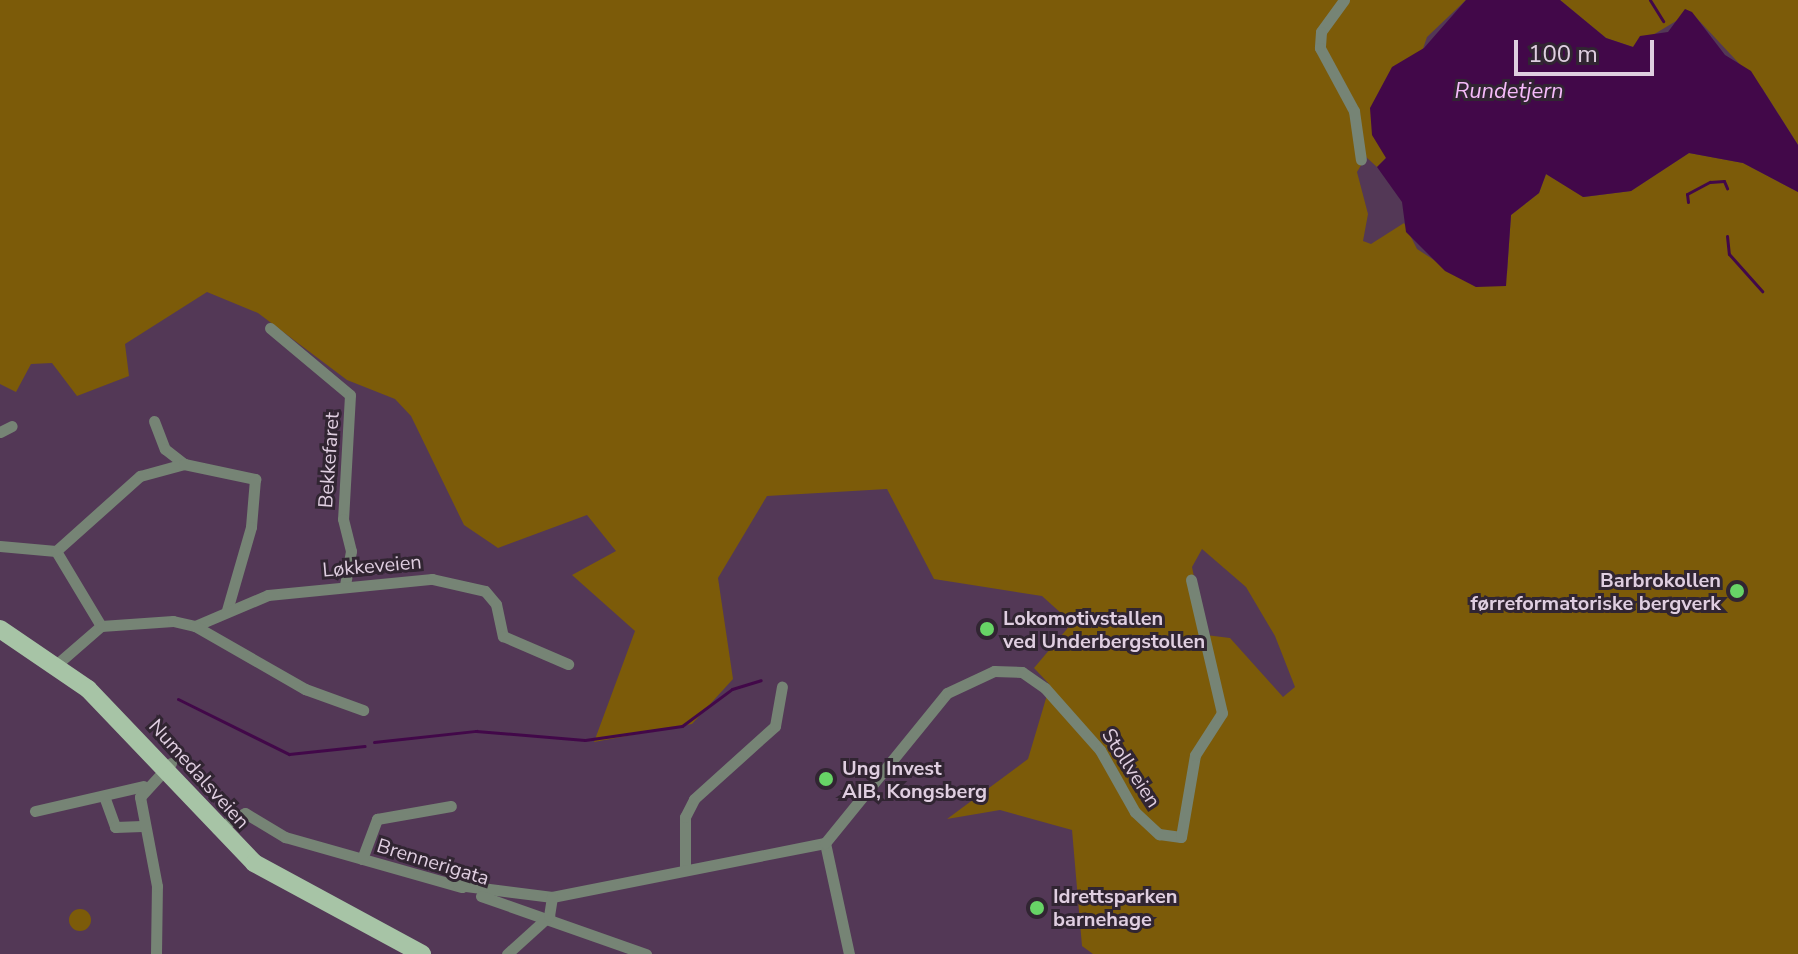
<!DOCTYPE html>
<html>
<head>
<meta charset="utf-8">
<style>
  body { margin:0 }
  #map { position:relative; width:1798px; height:954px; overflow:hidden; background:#533856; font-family:"Nunito Sans",sans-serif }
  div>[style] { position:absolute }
  .green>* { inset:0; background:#7c5b09 }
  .round { border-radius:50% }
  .water>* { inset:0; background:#420849 }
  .stream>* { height:3px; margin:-1.5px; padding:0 1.5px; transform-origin:1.5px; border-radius:1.5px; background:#420849 }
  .minor>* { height:11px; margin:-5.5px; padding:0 5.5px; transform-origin:5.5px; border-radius:5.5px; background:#768475 }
  .primary>* { height:18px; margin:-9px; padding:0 9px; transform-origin:9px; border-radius:9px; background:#a7c4a6 }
  .dots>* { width:22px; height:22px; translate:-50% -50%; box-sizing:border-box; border:4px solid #312532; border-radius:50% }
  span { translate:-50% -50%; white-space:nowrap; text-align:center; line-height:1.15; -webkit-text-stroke:6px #312532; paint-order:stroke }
  .street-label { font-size:20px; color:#dfcee0 }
  .poi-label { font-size:20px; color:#dfcee0; font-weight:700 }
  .right { translate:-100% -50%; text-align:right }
  .left { translate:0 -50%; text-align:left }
  .water-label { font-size:22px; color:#f5bafa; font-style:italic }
  .scale { position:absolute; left:1514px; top:40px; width:140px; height:36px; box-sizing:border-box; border:4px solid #dfcee0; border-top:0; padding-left:10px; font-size:24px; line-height:28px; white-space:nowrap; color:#dfcee0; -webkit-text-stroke:6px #312532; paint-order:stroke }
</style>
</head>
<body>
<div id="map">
  <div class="green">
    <i style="clip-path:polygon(evenodd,0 0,1466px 0,1427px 37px,1386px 158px,1377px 167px,1366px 157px,1357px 172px,1368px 214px,1363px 241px,1371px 244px,1404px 223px,1417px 249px,1476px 287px,1507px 274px,1511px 215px,1539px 193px,1546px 174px,1584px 197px,1631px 191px,1689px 153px,1743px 163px,1798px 192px,1798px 954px,1093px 954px,1082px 946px,1072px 830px,1000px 810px,947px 819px,1028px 759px,1050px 685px,1034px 668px,1072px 623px,1042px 596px,934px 579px,887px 489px,767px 496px,718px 578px,733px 679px,692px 724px,594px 742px,635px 631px,572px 575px,616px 551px,587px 515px,498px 548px,464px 525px,411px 416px,395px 399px,347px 380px,258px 313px,207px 292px,125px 344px,129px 376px,77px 396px,52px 363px,31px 364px,16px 392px,0 384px,0 0,1202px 549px,1246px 587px,1275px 636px,1295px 687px,1283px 697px,1230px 638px,1206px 635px,1192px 567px,1202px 549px)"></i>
    <i style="clip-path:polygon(1560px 0,1798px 0,1798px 145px,1762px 88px,1691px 12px,1633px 47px,1606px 38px)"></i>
    <i class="round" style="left:69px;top:909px;width:22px;height:22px"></i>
  </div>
  <div class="water">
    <i style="clip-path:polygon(1466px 0,1560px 0,1606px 38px,1633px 47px,1640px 36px,1668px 32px,1685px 9px,1692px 12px,1725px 55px,1751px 71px,1798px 145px,1798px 192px,1743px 163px,1689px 153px,1631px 191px,1583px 197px,1546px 174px,1539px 193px,1511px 215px,1506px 286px,1476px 287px,1445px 271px,1406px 232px,1402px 202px,1377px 167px,1386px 158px,1372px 135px,1370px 108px,1392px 67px,1424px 48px)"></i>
  </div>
  <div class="stream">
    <i style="left:1650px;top:0;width:25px;rotate:58deg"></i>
    <i style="left:1688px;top:202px;width:8px;rotate:-97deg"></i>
    <i style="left:1687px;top:194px;width:26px;rotate:-28deg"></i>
    <i style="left:1710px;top:182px;width:14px;rotate:-4deg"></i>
    <i style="left:1724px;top:181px;width:8px;rotate:67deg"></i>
    <i style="left:1727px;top:236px;width:18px;rotate:84deg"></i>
    <i style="left:1729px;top:254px;width:50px;rotate:48.3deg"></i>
    <i style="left:178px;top:699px;width:124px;rotate:26.4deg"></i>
    <i style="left:289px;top:754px;width:76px;rotate:-6deg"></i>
    <i style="left:374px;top:742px;width:103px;rotate:-6.2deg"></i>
    <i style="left:476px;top:731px;width:109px;rotate:4.7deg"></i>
    <i style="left:585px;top:740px;width:98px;rotate:-8.2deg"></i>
    <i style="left:682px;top:726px;width:62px;rotate:-36.5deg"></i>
    <i style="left:732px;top:689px;width:30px;rotate:-17deg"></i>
  </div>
  <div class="minor">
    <i style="left:1344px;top:0;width:39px;rotate:126deg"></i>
    <i style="left:1321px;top:32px;width:16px;rotate:94deg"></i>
    <i style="left:1320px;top:48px;width:72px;rotate:61.6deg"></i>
    <i style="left:1354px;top:111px;width:49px;rotate:81.9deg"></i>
    <i style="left:270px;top:328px;width:104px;rotate:39.9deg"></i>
    <i style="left:350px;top:395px;width:124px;rotate:93.2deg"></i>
    <i style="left:343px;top:519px;width:33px;rotate:76deg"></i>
    <i style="left:351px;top:551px;width:34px;rotate:100deg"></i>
    <i style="left:154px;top:421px;width:30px;rotate:69deg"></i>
    <i style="left:165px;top:449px;width:24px;rotate:38deg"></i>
    <i style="left:0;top:432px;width:13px;rotate:-27deg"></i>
    <i style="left:0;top:546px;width:56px;rotate:5.1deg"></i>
    <i style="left:101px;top:626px;width:87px;rotate:-121deg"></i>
    <i style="left:56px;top:551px;width:113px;rotate:-41.8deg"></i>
    <i style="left:140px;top:476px;width:46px;rotate:-15.3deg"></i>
    <i style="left:184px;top:464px;width:73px;rotate:11.9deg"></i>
    <i style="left:255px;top:479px;width:48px;rotate:94.8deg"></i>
    <i style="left:251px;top:527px;width:86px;rotate:106.1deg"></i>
    <i style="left:195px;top:626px;width:79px;rotate:-23deg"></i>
    <i style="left:268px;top:595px;width:165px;rotate:-5.6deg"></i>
    <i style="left:432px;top:579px;width:54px;rotate:12.8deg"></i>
    <i style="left:485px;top:591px;width:17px;rotate:50deg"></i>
    <i style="left:496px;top:604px;width:33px;rotate:78deg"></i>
    <i style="left:503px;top:636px;width:71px;rotate:23.3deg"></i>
    <i style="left:56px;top:665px;width:60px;rotate:-40.9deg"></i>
    <i style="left:101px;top:626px;width:72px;rotate:-4deg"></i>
    <i style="left:173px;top:621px;width:23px;rotate:13deg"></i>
    <i style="left:195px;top:626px;width:127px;rotate:29.8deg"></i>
    <i style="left:305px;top:689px;width:62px;rotate:19.9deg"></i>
    <i style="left:104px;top:796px;width:33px;rotate:70deg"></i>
    <i style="left:115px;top:827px;width:27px;rotate:-2deg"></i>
    <i style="left:35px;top:811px;width:111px;rotate:-13deg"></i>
    <i style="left:217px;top:829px;width:32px;rotate:-30deg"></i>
    <i style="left:245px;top:813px;width:47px;rotate:31deg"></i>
    <i style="left:285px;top:837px;width:184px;rotate:15.8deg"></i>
    <i style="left:825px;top:843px;width:114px;rotate:77.8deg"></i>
    <i style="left:362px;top:859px;width:43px;rotate:-69.4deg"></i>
    <i style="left:377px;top:819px;width:75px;rotate:-10deg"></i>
    <i style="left:685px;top:868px;width:51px;rotate:-90deg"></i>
    <i style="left:685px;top:817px;width:20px;rotate:-63deg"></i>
    <i style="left:694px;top:799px;width:109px;rotate:-42deg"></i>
    <i style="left:775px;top:726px;width:40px;rotate:-80deg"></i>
    <i style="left:458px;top:885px;width:95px;rotate:7.3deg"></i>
    <i style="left:552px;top:897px;width:278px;rotate:-11.2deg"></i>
    <i style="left:825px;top:843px;width:193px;rotate:-50.9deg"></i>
    <i style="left:947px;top:693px;width:52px;rotate:-25.1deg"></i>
    <i style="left:994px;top:671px;width:28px;rotate:2deg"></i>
    <i style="left:1022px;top:672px;width:28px;rotate:35deg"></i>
    <i style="left:1045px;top:688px;width:83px;rotate:48.4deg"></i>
    <i style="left:1100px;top:750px;width:71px;rotate:60.6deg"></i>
    <i style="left:1135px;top:812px;width:33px;rotate:43deg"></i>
    <i style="left:1159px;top:834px;width:22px;rotate:8deg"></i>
    <i style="left:1181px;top:837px;width:83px;rotate:-80.3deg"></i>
    <i style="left:1195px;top:755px;width:50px;rotate:-57.3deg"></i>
    <i style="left:1222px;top:713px;width:137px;rotate:-103.1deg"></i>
    <i style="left:481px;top:896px;width:175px;rotate:19.4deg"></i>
    <i style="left:156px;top:954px;width:68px;rotate:-89.2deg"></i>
    <i style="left:157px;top:886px;width:91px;rotate:-100.8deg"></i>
    <i style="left:140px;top:797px;width:46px;rotate:-47.6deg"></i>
    <i style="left:507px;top:954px;width:57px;rotate:-42.1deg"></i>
    <i style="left:549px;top:916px;width:19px;rotate:-81deg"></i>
  </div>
  <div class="primary">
    <i style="left:0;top:629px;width:107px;rotate:34.3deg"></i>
    <i style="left:88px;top:689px;width:240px;rotate:46.3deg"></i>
    <i style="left:254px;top:863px;width:191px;rotate:28.4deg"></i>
  </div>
  <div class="dots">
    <i style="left:1737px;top:591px;background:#67d466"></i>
    <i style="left:987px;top:629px;background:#67d466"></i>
    <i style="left:826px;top:779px;background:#67d466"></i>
    <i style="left:1037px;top:908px;background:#67d466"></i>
  </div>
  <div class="street-label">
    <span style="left:329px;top:460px;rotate:-86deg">Bekkefaret</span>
    <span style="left:372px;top:566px;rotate:-5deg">Løkkeveien</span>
    <span style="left:1131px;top:768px;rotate:57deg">Stollveien</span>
    <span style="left:199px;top:774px;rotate:48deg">Numedalsveien</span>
    <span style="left:433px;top:862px;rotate:17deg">Brennerigata</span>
  </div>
  <div class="poi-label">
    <span class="right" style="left:1721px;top:592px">Barbrokollen<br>førreformatoriske bergverk</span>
    <span class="left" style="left:1003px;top:630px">Lokomotivstallen<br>ved Underbergstollen</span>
    <span class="left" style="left:842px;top:780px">Ung Invest<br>AIB, Kongsberg</span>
    <span class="left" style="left:1053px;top:908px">Idrettsparken<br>barnehage</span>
  </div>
  <div class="water-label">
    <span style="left:1509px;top:92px">Rundetjern</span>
  </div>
  <div class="scale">100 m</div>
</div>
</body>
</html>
